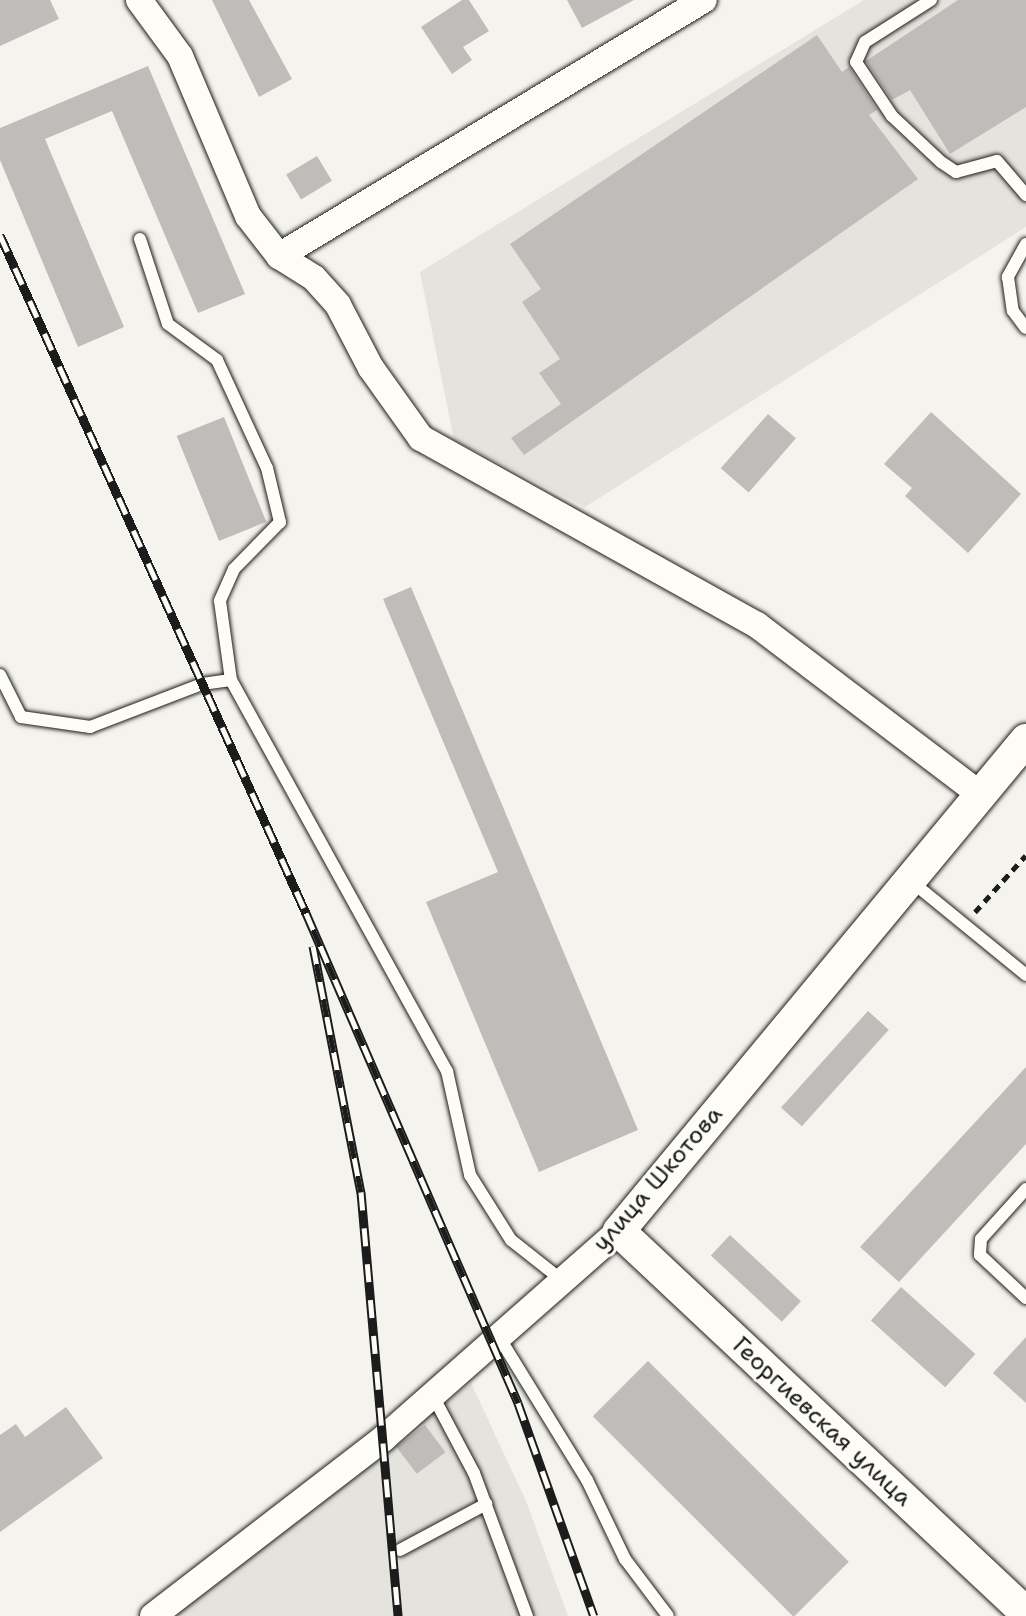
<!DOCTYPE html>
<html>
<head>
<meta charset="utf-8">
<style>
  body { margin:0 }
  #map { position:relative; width:1026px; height:1616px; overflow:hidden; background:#f4f3ee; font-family:"Shantell Sans",sans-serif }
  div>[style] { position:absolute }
  .built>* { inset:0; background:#e4e3de }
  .building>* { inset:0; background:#bebdba; transform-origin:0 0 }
  .path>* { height:5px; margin-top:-2.5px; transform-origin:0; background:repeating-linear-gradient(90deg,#1c1c1c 0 8px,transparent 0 14px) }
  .roads { filter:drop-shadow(0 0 2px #1c1c1c) drop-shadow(0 0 2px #1c1c1c) }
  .service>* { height:12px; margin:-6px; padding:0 6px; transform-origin:6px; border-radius:6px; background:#fdfcf7 }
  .minor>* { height:26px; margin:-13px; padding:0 13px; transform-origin:13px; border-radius:13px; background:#fdfcf7 }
  .tertiary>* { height:32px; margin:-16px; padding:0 16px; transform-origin:16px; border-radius:16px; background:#fdfcf7 }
  .rail>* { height:9px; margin-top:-4.5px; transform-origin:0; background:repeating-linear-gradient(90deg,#fdfcf7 0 18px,#1c1c1c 0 36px); box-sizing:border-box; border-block:2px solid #1c1c1c }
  span { translate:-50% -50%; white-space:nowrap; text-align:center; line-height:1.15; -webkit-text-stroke:6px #fdfcf7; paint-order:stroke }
  .street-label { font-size:24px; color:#1c1c1c }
</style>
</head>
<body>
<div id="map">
  <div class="built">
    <i style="clip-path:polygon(864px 0,1026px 0,1026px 227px,585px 507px,454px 440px,420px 272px)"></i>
    <i style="clip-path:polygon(471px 1383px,526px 1501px,568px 1616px,171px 1616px)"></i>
  </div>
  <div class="building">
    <i style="clip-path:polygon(0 0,50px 0,59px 19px,0 46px)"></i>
    <i style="clip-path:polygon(212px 0,249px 0,292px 79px,259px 97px)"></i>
    <i style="clip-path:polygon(462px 0,469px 0,489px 31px,463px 47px,472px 60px,452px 74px,421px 27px)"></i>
    <i style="clip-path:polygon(567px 0,634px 0,582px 28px)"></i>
    <i style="clip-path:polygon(958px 0,1026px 0,1026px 107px,950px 154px,910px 90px,892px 100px,866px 61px)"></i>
    <i style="clip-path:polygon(817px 35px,842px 72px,849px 67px,877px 110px,869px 115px,918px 179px,524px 455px,511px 438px,561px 404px,539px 373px,560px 359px,522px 302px,541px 289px,510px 244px)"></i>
    <i style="clip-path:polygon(148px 66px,245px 294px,198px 313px,112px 111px,45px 139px,124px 327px,78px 347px,0 160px,0 128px)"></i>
    <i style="left:317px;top:156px;width:29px;height:36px;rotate:59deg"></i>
    <i style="clip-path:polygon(931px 412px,1021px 494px,968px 553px,905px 496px,912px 488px,884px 464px)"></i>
    <i style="left:768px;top:414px;width:37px;height:72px;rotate:41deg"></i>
    <i style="left:224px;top:417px;width:113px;height:51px;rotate:68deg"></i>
    <i style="clip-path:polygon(411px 587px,638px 1130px,539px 1172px,426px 902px,498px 872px,383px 599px)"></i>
    <i style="left:868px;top:1011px;width:28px;height:130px;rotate:42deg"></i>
    <i style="clip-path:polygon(1026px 1067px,1026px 1144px,899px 1282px,860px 1247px)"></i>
    <i style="left:730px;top:1235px;width:97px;height:28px;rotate:43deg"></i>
    <i style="left:901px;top:1287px;width:100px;height:45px;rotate:42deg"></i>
    <i style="clip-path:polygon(1026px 1337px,1026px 1403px,993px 1373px)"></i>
    <i style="left:648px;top:1361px;width:284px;height:78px;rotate:45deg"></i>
    <i style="clip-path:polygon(66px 1407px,103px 1458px,0 1532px,0 1435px,16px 1424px,25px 1437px)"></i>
    <i style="left:425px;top:1425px;width:34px;height:36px;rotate:53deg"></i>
  </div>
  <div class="path">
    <i style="left:975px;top:912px;width:76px;rotate:-48.2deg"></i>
  </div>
  <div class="roads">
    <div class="service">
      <i style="left:931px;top:0;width:78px;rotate:147.5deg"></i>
      <i style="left:865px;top:42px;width:22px;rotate:114deg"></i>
      <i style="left:856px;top:62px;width:65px;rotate:56.3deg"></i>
      <i style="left:892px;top:116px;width:67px;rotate:43.2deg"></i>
      <i style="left:941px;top:162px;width:18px;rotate:34deg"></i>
      <i style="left:956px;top:172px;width:42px;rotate:-15deg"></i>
      <i style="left:997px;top:161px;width:45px;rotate:49.5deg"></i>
      <i style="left:140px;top:239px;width:89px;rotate:71.8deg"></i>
      <i style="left:168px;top:324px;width:61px;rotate:36.3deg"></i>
      <i style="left:217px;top:360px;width:119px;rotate:65.2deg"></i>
      <i style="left:267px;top:468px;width:56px;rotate:76.5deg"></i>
      <i style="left:280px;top:522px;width:66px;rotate:134.4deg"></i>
      <i style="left:234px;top:569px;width:35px;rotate:114deg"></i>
      <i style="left:220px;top:601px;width:80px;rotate:82.1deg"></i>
      <i style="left:1026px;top:244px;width:38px;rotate:119deg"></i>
      <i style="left:1008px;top:277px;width:34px;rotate:82deg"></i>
      <i style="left:1013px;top:311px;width:21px;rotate:53deg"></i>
      <i style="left:0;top:675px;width:47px;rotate:63.4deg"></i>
      <i style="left:21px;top:717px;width:70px;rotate:8.2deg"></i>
      <i style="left:90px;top:727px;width:120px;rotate:-21deg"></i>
      <i style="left:202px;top:684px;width:29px;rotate:-8deg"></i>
      <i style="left:231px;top:680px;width:447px;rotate:61.1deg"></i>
      <i style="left:447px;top:1071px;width:107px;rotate:77.5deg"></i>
      <i style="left:470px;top:1175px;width:77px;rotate:57.8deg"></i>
      <i style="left:511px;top:1240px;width:66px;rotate:38.3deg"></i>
      <i style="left:912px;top:882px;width:147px;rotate:39.2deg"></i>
      <i style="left:1026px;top:1189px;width:67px;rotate:132deg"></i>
      <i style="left:981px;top:1239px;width:16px;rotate:94deg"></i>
      <i style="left:980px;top:1255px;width:63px;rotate:43.1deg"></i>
      <i style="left:499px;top:1337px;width:168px;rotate:58.4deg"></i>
      <i style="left:587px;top:1480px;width:88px;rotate:64.3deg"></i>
      <i style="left:625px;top:1559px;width:71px;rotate:53deg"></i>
      <i style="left:433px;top:1396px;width:87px;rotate:62deg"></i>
      <i style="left:474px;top:1473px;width:153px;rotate:69.7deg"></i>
      <i style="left:400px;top:1550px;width:98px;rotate:-28.1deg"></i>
    </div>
    <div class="minor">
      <i style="left:139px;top:0;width:69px;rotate:53.8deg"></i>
      <i style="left:180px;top:56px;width:174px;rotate:67deg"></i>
      <i style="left:248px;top:216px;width:51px;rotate:52.2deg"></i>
      <i style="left:279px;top:256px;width:41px;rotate:32.2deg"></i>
      <i style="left:314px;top:278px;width:36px;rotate:48deg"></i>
      <i style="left:338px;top:305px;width:71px;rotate:62.4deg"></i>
      <i style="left:371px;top:368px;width:86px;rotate:54.5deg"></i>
      <i style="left:421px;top:438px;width:385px;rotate:29.1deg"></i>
      <i style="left:757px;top:625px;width:280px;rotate:37.2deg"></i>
      <i style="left:279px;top:256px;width:496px;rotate:-31.1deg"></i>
      <i style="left:153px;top:1616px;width:292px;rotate:-37.6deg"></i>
      <i style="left:384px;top:1438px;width:313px;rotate:-41.4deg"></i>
    </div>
    <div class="tertiary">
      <i style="left:1026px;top:740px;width:638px;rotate:129.66deg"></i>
      <i style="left:619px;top:1231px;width:558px;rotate:43.19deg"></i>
    </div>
  </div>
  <div class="rail">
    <i style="left:0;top:235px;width:744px;rotate:65.71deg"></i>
    <i style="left:306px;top:913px;width:534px;rotate:66.6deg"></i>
    <i style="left:518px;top:1403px;width:226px;rotate:70.4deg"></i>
    <i style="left:313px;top:946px;width:251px;rotate:79deg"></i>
    <i style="left:361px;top:1192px;width:426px;rotate:85deg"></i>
  </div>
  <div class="street-label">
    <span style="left:658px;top:1179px;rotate:-49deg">улица Шкотова</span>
    <span style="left:822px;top:1422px;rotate:43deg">Георгиевская улица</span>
  </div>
</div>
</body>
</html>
